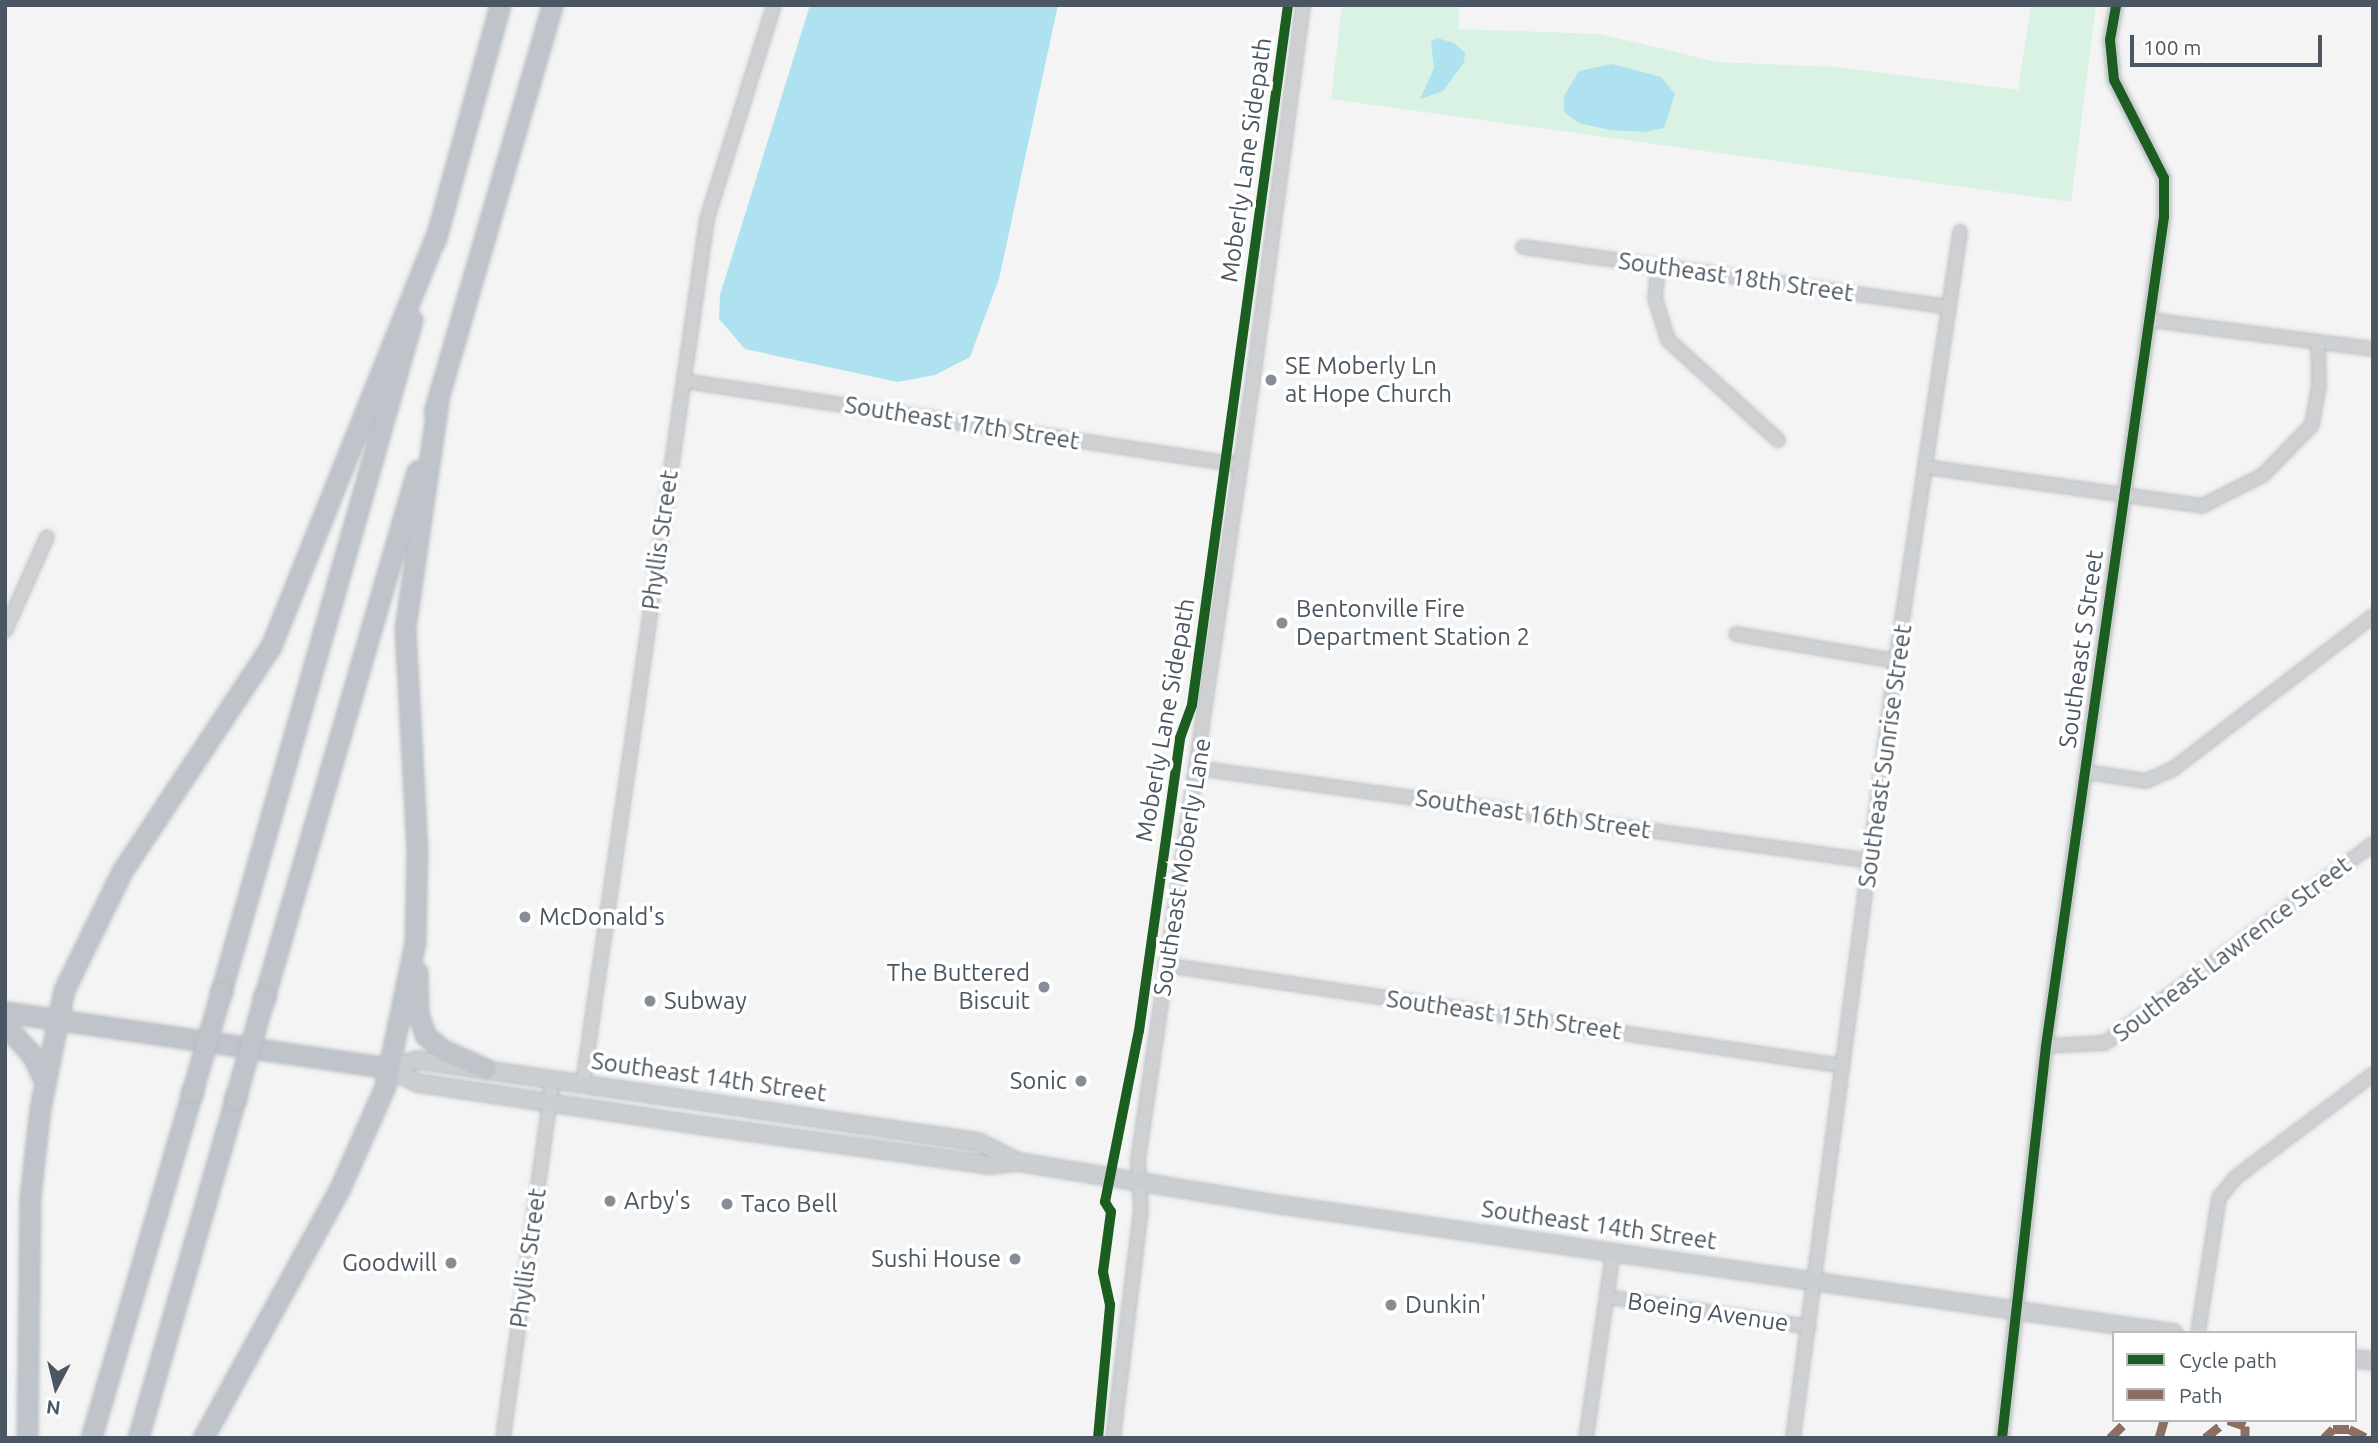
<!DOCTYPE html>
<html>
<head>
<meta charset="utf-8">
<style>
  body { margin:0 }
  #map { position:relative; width:2378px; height:1443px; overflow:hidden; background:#f4f4f4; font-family:Ubuntu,sans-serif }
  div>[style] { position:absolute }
  .green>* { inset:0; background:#d9f2e3 }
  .water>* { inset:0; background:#aee2f0 }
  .roads { filter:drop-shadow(0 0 2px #b9bec3) drop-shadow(0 0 2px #b9bec3) }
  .minor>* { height:12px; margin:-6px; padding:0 6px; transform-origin:6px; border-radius:6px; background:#ced0d2 }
  .major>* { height:16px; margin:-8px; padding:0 8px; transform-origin:8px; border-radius:8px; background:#caced1 }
  .highway>* { height:19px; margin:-9.5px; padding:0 9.5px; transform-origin:9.5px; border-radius:9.5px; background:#bec4c9 }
  .bridges { filter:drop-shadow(0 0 2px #b9bec3) drop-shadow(0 0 2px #b9bec3) }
  .highway-bridge>* { height:19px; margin:-9.5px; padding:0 9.5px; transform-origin:9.5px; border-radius:9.5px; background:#bec4c9 }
  .quiet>* { height:9px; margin-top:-4.5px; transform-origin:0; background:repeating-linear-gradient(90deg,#8d6e63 0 18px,transparent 0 27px) }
  .cycleway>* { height:10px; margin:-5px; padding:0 5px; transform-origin:5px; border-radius:5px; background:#1b5e20 }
  .dots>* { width:19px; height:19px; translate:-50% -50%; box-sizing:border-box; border:4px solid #fff; border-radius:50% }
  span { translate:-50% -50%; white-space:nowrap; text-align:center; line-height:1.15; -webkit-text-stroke:7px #fff; paint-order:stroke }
  .street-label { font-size:24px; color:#4a5661 }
  .poi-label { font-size:24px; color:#4a5661 }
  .left { translate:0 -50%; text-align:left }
  .right { translate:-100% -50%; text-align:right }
  .frame { position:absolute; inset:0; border:7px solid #4a5661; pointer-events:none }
  .legend { position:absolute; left:2112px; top:1331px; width:245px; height:91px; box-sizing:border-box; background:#fff; border:2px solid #b7bbc0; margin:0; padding:9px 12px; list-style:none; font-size:21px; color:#4a5661 }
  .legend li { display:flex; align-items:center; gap:14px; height:35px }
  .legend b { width:35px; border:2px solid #b7bbc0 }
  .north { position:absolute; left:21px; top:1352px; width:70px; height:70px; -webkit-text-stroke:5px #fff; paint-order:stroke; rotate:187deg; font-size:19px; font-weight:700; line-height:28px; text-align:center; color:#4a5661 }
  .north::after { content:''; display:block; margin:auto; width:24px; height:32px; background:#4a5661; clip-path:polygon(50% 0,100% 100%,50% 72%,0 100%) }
  .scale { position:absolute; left:2130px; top:35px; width:192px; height:32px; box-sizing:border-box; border:4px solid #4a5661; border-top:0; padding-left:9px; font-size:21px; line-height:24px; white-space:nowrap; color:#4a5661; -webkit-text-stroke:5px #fff; paint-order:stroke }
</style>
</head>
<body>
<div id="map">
  <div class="green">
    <i style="clip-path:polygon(1342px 5px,1459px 5px,1459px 29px,1600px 34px,1717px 62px,1836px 67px,2018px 90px,2031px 5px,2096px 5px,2071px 202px,1331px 99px)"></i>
  </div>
  <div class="water">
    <i style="clip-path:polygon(810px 5px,1058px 5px,999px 279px,970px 357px,935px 375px,898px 382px,745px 349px,719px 319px,720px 295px)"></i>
    <i style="clip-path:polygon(1437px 38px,1454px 43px,1465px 53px,1464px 62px,1443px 91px,1420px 99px,1434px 68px,1431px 42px)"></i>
    <i style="clip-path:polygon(1612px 64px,1661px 77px,1675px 94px,1664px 128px,1645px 132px,1610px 130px,1579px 123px,1564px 112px,1564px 96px,1579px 71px)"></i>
  </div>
  <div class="roads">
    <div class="minor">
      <i style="left:1523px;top:247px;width:430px;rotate:8deg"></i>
      <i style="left:1658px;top:266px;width:32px;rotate:95deg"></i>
      <i style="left:1655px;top:298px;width:44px;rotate:72.8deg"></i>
      <i style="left:1668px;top:340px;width:149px;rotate:42.3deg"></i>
      <i style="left:2150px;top:320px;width:225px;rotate:7.4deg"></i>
      <i style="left:684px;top:381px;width:562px;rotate:8.59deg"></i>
      <i style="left:1926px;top:467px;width:279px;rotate:8deg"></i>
      <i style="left:2202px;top:506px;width:68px;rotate:-26.9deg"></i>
      <i style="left:2263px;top:475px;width:70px;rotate:-45.6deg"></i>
      <i style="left:2312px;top:425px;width:39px;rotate:-80deg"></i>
      <i style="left:2319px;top:387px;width:45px;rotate:-91.3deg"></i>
      <i style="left:5px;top:631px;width:103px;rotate:-65.9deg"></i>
      <i style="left:1736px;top:634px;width:162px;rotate:9.6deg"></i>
      <i style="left:1196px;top:768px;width:681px;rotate:7.84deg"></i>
      <i style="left:2086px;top:772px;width:61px;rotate:8.5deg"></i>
      <i style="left:2146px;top:781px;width:30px;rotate:-24deg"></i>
      <i style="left:2173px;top:769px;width:252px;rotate:-37.4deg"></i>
      <i style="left:1165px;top:965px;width:685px;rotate:8.47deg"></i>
      <i style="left:2046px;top:1046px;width:59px;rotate:-2.9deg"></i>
      <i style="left:2105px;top:1043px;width:334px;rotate:-36.6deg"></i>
      <i style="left:583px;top:1083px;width:873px;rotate:-81.83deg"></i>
      <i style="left:707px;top:219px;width:224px;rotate:-72.6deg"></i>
      <i style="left:1607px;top:1297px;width:204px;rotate:8.4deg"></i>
      <i style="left:2198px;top:1333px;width:137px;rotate:-81.2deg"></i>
      <i style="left:2219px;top:1198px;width:27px;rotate:-51deg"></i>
      <i style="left:2236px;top:1177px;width:171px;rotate:-36.9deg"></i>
      <i style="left:503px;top:1438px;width:362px;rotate:-82.1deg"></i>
      <i style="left:1113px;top:1438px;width:230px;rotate:-83deg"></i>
      <i style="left:1141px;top:1210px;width:50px;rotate:-93.4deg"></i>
      <i style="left:1138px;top:1160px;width:788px;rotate:-81.61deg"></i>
      <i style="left:1253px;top:380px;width:378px;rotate:-82.4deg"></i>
      <i style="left:1586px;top:1438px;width:188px;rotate:-81.7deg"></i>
      <i style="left:1793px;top:1438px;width:784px;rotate:-82.45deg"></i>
      <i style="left:1896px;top:661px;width:434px;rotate:-81.5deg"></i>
      <i style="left:2002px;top:1438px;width:394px;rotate:-83.6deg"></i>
      <i style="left:2046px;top:1046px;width:837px;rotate:-81.9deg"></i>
      <i style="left:2164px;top:217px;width:39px;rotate:-90deg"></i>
      <i style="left:2164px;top:178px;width:110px;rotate:-117deg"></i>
      <i style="left:2114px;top:80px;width:40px;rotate:-95.7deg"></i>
      <i style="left:2110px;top:40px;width:36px;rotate:-80deg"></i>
    </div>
    <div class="major">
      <i style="left:388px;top:1068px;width:34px;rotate:27deg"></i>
      <i style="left:418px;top:1083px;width:283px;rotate:8.5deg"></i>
      <i style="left:698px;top:1125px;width:295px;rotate:7.8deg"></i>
      <i style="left:990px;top:1165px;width:28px;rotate:-6deg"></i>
      <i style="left:1018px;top:1162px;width:267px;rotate:9.3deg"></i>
      <i style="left:1282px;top:1205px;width:901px;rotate:8.17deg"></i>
      <i style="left:388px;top:1068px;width:30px;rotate:-15deg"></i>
      <i style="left:417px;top:1060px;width:568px;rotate:8.3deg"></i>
      <i style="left:979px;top:1142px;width:44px;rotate:27.1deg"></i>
      <i style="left:2355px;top:1359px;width:18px;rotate:6deg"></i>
    </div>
    <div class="highway">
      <i style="left:435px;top:241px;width:245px;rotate:-74.6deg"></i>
      <i style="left:434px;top:412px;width:424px;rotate:-73.8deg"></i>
      <i style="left:417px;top:972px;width:41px;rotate:88.6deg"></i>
      <i style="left:418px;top:1013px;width:23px;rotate:72deg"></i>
      <i style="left:425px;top:1035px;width:23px;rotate:40deg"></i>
      <i style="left:443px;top:1050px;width:47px;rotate:23.8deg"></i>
      <i style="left:221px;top:992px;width:699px;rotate:-74.13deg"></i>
      <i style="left:264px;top:998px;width:549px;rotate:-73.81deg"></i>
      <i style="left:5px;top:1012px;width:387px;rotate:8.3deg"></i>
      <i style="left:5px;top:1025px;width:40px;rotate:48deg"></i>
      <i style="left:32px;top:1055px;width:30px;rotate:64deg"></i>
      <i style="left:27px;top:1438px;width:241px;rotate:-89.3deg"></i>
      <i style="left:30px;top:1197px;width:90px;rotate:-83.6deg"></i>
      <i style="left:40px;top:1108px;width:120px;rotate:-78.5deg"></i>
      <i style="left:64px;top:990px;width:132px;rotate:-64deg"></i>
      <i style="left:122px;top:871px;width:270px;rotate:-56.5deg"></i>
      <i style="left:271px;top:646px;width:448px;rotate:-68.1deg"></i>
      <i style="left:91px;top:1438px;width:360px;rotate:-73.7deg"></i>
      <i style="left:138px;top:1438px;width:353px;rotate:-74deg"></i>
      <i style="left:203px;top:1438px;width:283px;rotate:-61.3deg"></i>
      <i style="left:339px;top:1190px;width:114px;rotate:-66.1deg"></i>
      <i style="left:385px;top:1086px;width:147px;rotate:-78.2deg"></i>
      <i style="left:415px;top:942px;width:92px;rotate:-88.8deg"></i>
      <i style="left:417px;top:850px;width:222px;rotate:-93.1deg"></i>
      <i style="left:405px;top:628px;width:229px;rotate:-81.7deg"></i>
    </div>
  </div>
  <div class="bridges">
    <div class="highway-bridge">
      <i style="left:192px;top:1092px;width:104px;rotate:-73.8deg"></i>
      <i style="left:235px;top:1099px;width:105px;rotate:-74deg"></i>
    </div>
  </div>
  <div class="quiet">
    <i style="left:2228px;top:1420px;width:18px;rotate:19deg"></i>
    <i style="left:2245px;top:1426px;width:12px;rotate:90deg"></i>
    <i style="left:2110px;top:1438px;width:25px;rotate:-45deg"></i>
    <i style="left:2159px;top:1438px;width:19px;rotate:-74deg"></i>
    <i style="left:2205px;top:1438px;width:28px;rotate:-39deg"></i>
    <i style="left:2324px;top:1438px;width:13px;rotate:-45deg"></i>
    <i style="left:2333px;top:1429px;width:16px"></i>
    <i style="left:2349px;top:1429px;width:20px;rotate:27deg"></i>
  </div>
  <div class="cycleway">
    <i style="left:1098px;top:1438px;width:134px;rotate:-84.8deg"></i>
    <i style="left:1110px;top:1305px;width:34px;rotate:-102deg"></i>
    <i style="left:1103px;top:1272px;width:61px;rotate:-82.4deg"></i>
    <i style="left:1111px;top:1212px;width:12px;rotate:-121deg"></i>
    <i style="left:1105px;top:1202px;width:174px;rotate:-78.8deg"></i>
    <i style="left:1139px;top:1031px;width:296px;rotate:-82deg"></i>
    <i style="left:1180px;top:738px;width:35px;rotate:-70deg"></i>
    <i style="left:1192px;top:705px;width:707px;rotate:-82.19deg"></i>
    <i style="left:2002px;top:1438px;width:394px;rotate:-83.6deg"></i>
    <i style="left:2046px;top:1046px;width:837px;rotate:-81.9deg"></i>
    <i style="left:2164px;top:217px;width:39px;rotate:-90deg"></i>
    <i style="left:2164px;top:178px;width:110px;rotate:-117deg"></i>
    <i style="left:2114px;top:80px;width:40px;rotate:-95.7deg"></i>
    <i style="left:2110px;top:40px;width:36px;rotate:-80deg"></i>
  </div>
  <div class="dots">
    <i style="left:1271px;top:380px;background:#868d94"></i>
    <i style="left:1282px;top:623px;background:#868d94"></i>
    <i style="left:525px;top:917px;background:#868d94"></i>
    <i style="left:1044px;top:987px;background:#868d94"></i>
    <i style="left:650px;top:1001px;background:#868d94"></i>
    <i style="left:1081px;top:1081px;background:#868d94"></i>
    <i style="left:610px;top:1201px;background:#868d94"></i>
    <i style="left:727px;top:1204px;background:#868d94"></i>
    <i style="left:1015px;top:1259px;background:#868d94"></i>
    <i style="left:451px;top:1263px;background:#868d94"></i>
    <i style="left:1391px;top:1305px;background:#868d94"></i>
  </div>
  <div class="street-label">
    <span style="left:1246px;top:160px;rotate:-82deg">Moberly Lane Sidepath</span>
    <span style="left:1736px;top:277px;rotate:8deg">Southeast 18th Street</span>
    <span style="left:962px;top:423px;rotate:9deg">Southeast 17th Street</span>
    <span style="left:660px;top:540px;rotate:-82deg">Phyllis Street</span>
    <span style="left:2081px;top:649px;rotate:-82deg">Southeast S Street</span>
    <span style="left:1165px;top:720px;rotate:-80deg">Moberly Lane Sidepath</span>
    <span style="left:1885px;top:756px;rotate:-82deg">Southeast Sunrise Street</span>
    <span style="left:1533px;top:814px;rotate:8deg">Southeast 16th Street</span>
    <span style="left:1182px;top:867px;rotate:-81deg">Southeast Moberly Lane</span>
    <span style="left:2232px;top:949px;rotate:-37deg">Southeast Lawrence Street</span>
    <span style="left:1504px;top:1015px;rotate:8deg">Southeast 15th Street</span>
    <span style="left:709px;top:1077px;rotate:8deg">Southeast 14th Street</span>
    <span style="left:1599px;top:1225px;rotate:8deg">Southeast 14th Street</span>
    <span style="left:528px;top:1258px;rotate:-82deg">Phyllis Street</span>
    <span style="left:1708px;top:1312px;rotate:8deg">Boeing Avenue</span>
  </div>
  <div class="poi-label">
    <span class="left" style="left:1285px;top:380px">SE Moberly Ln<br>at Hope Church</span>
    <span class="left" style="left:1296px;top:623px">Bentonville Fire<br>Department Station 2</span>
    <span class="left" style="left:539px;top:917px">McDonald's</span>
    <span class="right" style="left:1030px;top:987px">The Buttered<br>Biscuit</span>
    <span class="left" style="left:664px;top:1001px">Subway</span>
    <span class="right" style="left:1067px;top:1081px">Sonic</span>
    <span class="left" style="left:624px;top:1201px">Arby's</span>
    <span class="left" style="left:741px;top:1204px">Taco Bell</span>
    <span class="right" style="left:1001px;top:1259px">Sushi House</span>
    <span class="right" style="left:437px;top:1263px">Goodwill</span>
    <span class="left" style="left:1405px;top:1305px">Dunkin'</span>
  </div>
  <div class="frame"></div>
  <ul class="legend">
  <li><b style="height:9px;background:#1b5e20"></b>Cycle path</li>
  <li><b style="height:9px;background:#8d6e63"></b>Path</li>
  </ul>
  <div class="north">N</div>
  <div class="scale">100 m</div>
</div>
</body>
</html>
